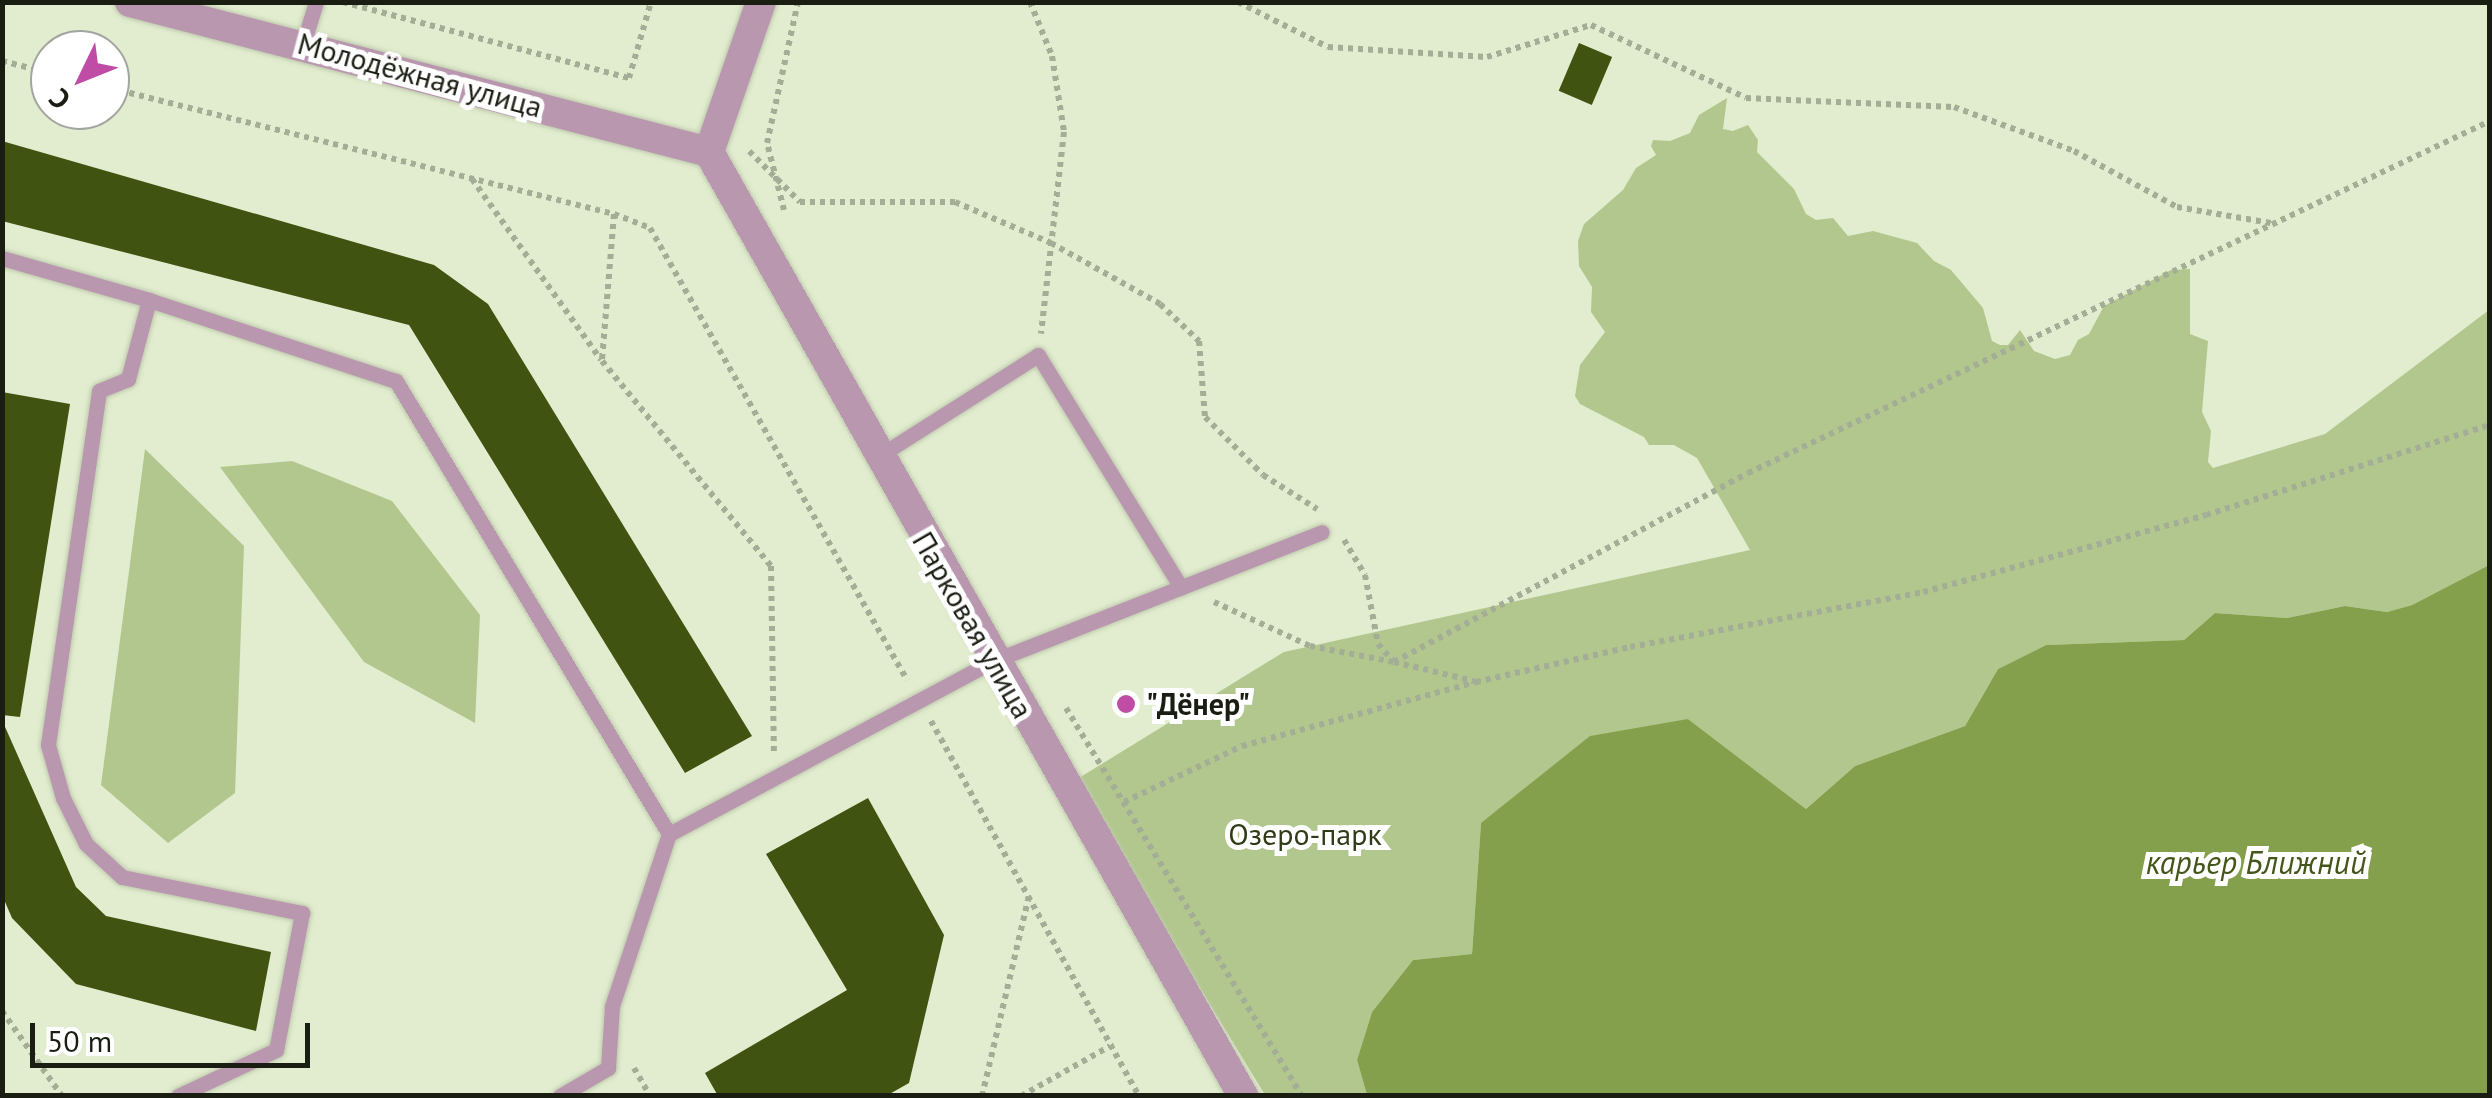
<!DOCTYPE html>
<html>
<head>
<meta charset="utf-8">
<style>
  body { margin:0 }
  #map { position:relative; width:2492px; height:1098px; overflow:hidden; background:#e2edcf; font-family:"PT Sans",sans-serif }
  div>[style] { position:absolute }
  .green>* { inset:0; background:#b2c78d }
  .water>* { inset:0; background:#85a04d }
  .building>* { inset:0; background:#405311; transform-origin:0 0 }
  .path>* { height:6px; margin-top:-3px; transform-origin:0; background:repeating-linear-gradient(90deg,#a4ad95 0 5px,transparent 0 10px) }
  .roads { filter:drop-shadow(0 0 2px #bec8ad) drop-shadow(0 0 2px #bec8ad) }
  .lane>* { height:15px; margin:-7.5px; padding:0 7.5px; transform-origin:7.5px; border-radius:7.5px; background:#b997af }
  .street>* { height:30px; margin:-15px; padding:0 15px; transform-origin:15px; border-radius:15px; background:#b997af }
  .dots>* { width:28px; height:28px; translate:-50% -50%; box-sizing:border-box; border:5px solid #fff; border-radius:50% }
  span { translate:-50% -50%; white-space:nowrap; text-align:center; line-height:1.15; -webkit-text-stroke:10px #fff; paint-order:stroke }
  .street-label { font-size:30px; color:#191d12 }
  .poi-label { font-size:30px; color:#191d12; font-weight:700 }
  .left { translate:0 -50%; text-align:left }
  .park-label { font-size:30px; color:#303b18 }
  .water-label { font-size:32px; color:#44561a; font-style:italic }
  .frame { position:absolute; inset:0; border:5px solid #191d12; pointer-events:none }
  .north { position:absolute; left:30px; top:30px; width:100px; height:100px; box-sizing:border-box; background:#fff; border:2px solid #a3a5a0; border-radius:50%; rotate:227deg; font-size:28px; font-weight:700; line-height:40px; text-align:center; color:#191d12 }
  .north::after { content:''; display:block; margin:auto; width:35px; height:45px; background:#bf4ca5; clip-path:polygon(50% 0,100% 100%,50% 72%,0 100%) }
  .scale { position:absolute; left:30px; top:1023px; width:280px; height:45px; box-sizing:border-box; border:5px solid #191d12; border-top:0; padding-left:12px; font-size:30px; line-height:35px; white-space:nowrap; color:#191d12; -webkit-text-stroke:8px #fff; paint-order:stroke }
</style>
</head>
<body>
<div id="map">
  <div class="green">
    <i style="clip-path:polygon(1727px 98px,1723px 129px,1733px 131px,1748px 125px,1758px 140px,1757px 152px,1794px 189px,1806px 214px,1816px 220px,1833px 218px,1848px 236px,1873px 231px,1917px 243px,1934px 261px,1951px 270px,1983px 308px,1992px 341px,2000px 345px,2008px 345px,2020px 330px,2034px 351px,2055px 359px,2070px 355px,2078px 340px,2089px 334px,2104px 306px,2171px 270px,2190px 269px,2190px 334px,2208px 341px,2202px 412px,2211px 431px,2208px 462px,2213px 468px,2325px 434px,2489px 310px,2489px 565px,2412px 605px,2387px 612px,2345px 606px,2287px 618px,2215px 613px,2184px 640px,2046px 645px,1998px 669px,1965px 726px,1855px 766px,1806px 809px,1688px 719px,1481px 823px,1472px 954px,1413px 960px,1372px 1012px,1357px 1060px,1367px 1095px,1265px 1095px,1074px 781px,1284px 652px,1750px 550px,1697px 458px,1674px 445px,1649px 445px,1644px 437px,1580px 404px,1575px 396px,1580px 365px,1605px 332px,1591px 312px,1592px 287px,1579px 266px,1578px 241px,1584px 224px,1623px 190px,1636px 168px,1656px 155px,1651px 146px,1653px 140px,1670px 141px,1690px 133px,1699px 115px)"></i>
    <i style="clip-path:polygon(145px 449px,244px 546px,235px 793px,168px 843px,101px 785px)"></i>
    <i style="clip-path:polygon(292px 461px,392px 501px,480px 615px,475px 723px,364px 662px,220px 467px)"></i>
  </div>
  <div class="water">
    <i style="clip-path:polygon(2489px 565px,2489px 1095px,1367px 1095px,1357px 1060px,1372px 1012px,1413px 960px,1472px 954px,1481px 823px,1590px 736px,1688px 719px,1806px 809px,1855px 766px,1965px 726px,1998px 669px,2046px 645px,2184px 640px,2215px 613px,2287px 618px,2345px 606px,2387px 612px,2412px 605px)"></i>
  </div>
  <div class="building">
    <i style="left:1579px;top:43px;width:36px;height:52px;rotate:23deg"></i>
    <i style="clip-path:polygon(2px 141px,434px 265px,488px 304px,752px 736px,685px 773px,409px 325px,2px 221px)"></i>
    <i style="clip-path:polygon(2px 392px,70px 404px,20px 717px,2px 715px)"></i>
    <i style="clip-path:polygon(2px 720px,76px 887px,106px 916px,271px 952px,256px 1031px,76px 984px,12px 918px,2px 895px)"></i>
    <i style="clip-path:polygon(868px 798px,944px 935px,909px 1083px,886px 1096px,718px 1096px,705px 1073px,847px 990px,766px 854px)"></i>
  </div>
  <div class="path">
    <i style="left:343px;top:2px;width:296px;rotate:14.9deg"></i>
    <i style="left:629px;top:78px;width:79px;rotate:-73.9deg"></i>
    <i style="left:1030px;top:2px;width:58px;rotate:67.8deg"></i>
    <i style="left:1052px;top:56px;width:77px;rotate:81deg"></i>
    <i style="left:1064px;top:132px;width:203px;rotate:96.5deg"></i>
    <i style="left:1238px;top:2px;width:101px;rotate:26.6deg"></i>
    <i style="left:1328px;top:47px;width:159px;rotate:3.6deg"></i>
    <i style="left:1487px;top:57px;width:109px;rotate:-17.1deg"></i>
    <i style="left:1591px;top:25px;width:171px;rotate:25.2deg"></i>
    <i style="left:1746px;top:98px;width:208px;rotate:2.5deg"></i>
    <i style="left:1954px;top:107px;width:128px;rotate:20.1deg"></i>
    <i style="left:2074px;top:151px;width:117px;rotate:28.5deg"></i>
    <i style="left:2177px;top:207px;width:95px;rotate:9.7deg"></i>
    <i style="left:2px;top:61px;width:49px;rotate:14deg"></i>
    <i style="left:110px;top:88px;width:520px;rotate:14.04deg"></i>
    <i style="left:614px;top:214px;width:39px;rotate:21deg"></i>
    <i style="left:650px;top:228px;width:520px;rotate:60.38deg"></i>
    <i style="left:749px;top:151px;width:72px;rotate:45deg"></i>
    <i style="left:800px;top:202px;width:155px"></i>
    <i style="left:955px;top:202px;width:104px;rotate:23.1deg"></i>
    <i style="left:1051px;top:243px;width:125px;rotate:29.2deg"></i>
    <i style="left:1160px;top:304px;width:54px;rotate:43.5deg"></i>
    <i style="left:1199px;top:341px;width:76px;rotate:85.5deg"></i>
    <i style="left:1205px;top:417px;width:82px;rotate:45deg"></i>
    <i style="left:1263px;top:475px;width:64px;rotate:32.2deg"></i>
    <i style="left:472px;top:179px;width:222px;rotate:54.5deg"></i>
    <i style="left:784px;top:210px;width:69px;rotate:-104.2deg"></i>
    <i style="left:767px;top:143px;width:144px;rotate:-77.6deg"></i>
    <i style="left:614px;top:214px;width:147px;rotate:94.7deg"></i>
    <i style="left:602px;top:361px;width:266px;rotate:50.5deg"></i>
    <i style="left:771px;top:566px;width:185px;rotate:89.1deg"></i>
    <i style="left:1344px;top:540px;width:41px;rotate:59deg"></i>
    <i style="left:1365px;top:575px;width:70px;rotate:79.3deg"></i>
    <i style="left:1378px;top:644px;width:24px;rotate:48deg"></i>
    <i style="left:1394px;top:662px;width:82px;rotate:13.4deg"></i>
    <i style="left:1214px;top:602px;width:106px;rotate:24.6deg"></i>
    <i style="left:1310px;top:646px;width:86px;rotate:10.8deg"></i>
    <i style="left:1394px;top:662px;width:401px;rotate:-28.1deg"></i>
    <i style="left:1748px;top:473px;width:821px;rotate:-25.38deg"></i>
    <i style="left:1066px;top:708px;width:454px;rotate:58.7deg"></i>
    <i style="left:931px;top:721px;width:429px;rotate:61deg"></i>
    <i style="left:1124px;top:802px;width:131px;rotate:-25.4deg"></i>
    <i style="left:1242px;top:746px;width:243px;rotate:-15.3deg"></i>
    <i style="left:1476px;top:682px;width:158px;rotate:-12.8deg"></i>
    <i style="left:1630px;top:647px;width:298px;rotate:-10.6deg"></i>
    <i style="left:1923px;top:592px;width:293px;rotate:-15.2deg"></i>
    <i style="left:2206px;top:515px;width:298px;rotate:-17.6deg"></i>
    <i style="left:2px;top:1011px;width:104px;rotate:54.8deg"></i>
    <i style="left:634px;top:1068px;width:32px;rotate:60deg"></i>
    <i style="left:982px;top:1096px;width:205px;rotate:-76.8deg"></i>
    <i style="left:1021px;top:1096px;width:102px;rotate:-29.3deg"></i>
  </div>
  <div class="roads">
    <div class="lane">
      <i style="left:303px;top:44px;width:44px;rotate:-72.8deg"></i>
      <i style="left:2px;top:258px;width:153px;rotate:15.9deg"></i>
      <i style="left:149px;top:300px;width:260px;rotate:18.2deg"></i>
      <i style="left:396px;top:381px;width:529px;rotate:58.92deg"></i>
      <i style="left:149px;top:300px;width:82px;rotate:104.9deg"></i>
      <i style="left:128px;top:379px;width:31px;rotate:158deg"></i>
      <i style="left:99px;top:391px;width:358px;rotate:98.2deg"></i>
      <i style="left:48px;top:745px;width:55px;rotate:74.2deg"></i>
      <i style="left:63px;top:798px;width:51px;rotate:63.4deg"></i>
      <i style="left:86px;top:844px;width:49px;rotate:42.5deg"></i>
      <i style="left:122px;top:877px;width:184px;rotate:11.3deg"></i>
      <i style="left:302px;top:913px;width:139px;rotate:100.7deg"></i>
      <i style="left:276px;top:1050px;width:108px;rotate:154.9deg"></i>
      <i style="left:879px;top:456px;width:188px;rotate:-32.4deg"></i>
      <i style="left:1038px;top:355px;width:273px;rotate:58.4deg"></i>
      <i style="left:560px;top:1096px;width:56px;rotate:-30.3deg"></i>
      <i style="left:608px;top:1068px;width:62px;rotate:-86.3deg"></i>
      <i style="left:612px;top:1006px;width:181px;rotate:-71.7deg"></i>
      <i style="left:669px;top:834px;width:367px;rotate:-28.1deg"></i>
      <i style="left:993px;top:661px;width:353px;rotate:-21.4deg"></i>
    </div>
    <div class="street">
      <i style="left:130px;top:2px;width:598px;rotate:14.52deg"></i>
      <i style="left:709px;top:152px;width:1085px;rotate:60.5deg"></i>
      <i style="left:709px;top:152px;width:159px;rotate:-70.9deg"></i>
    </div>
  </div>
  <div class="dots">
    <i style="left:1126px;top:704px;background:#bf4ca5"></i>
  </div>
  <div class="street-label">
    <span style="left:420px;top:75px;rotate:15deg">Молодёжная улица</span>
    <span style="left:973px;top:625px;rotate:60deg">Парковая улица</span>
  </div>
  <div class="poi-label">
    <span class="left" style="left:1146px;top:704px">"Дёнер"</span>
  </div>
  <div class="park-label">
    <span style="left:1305px;top:834px">Озеро-парк</span>
  </div>
  <div class="water-label">
    <span style="left:2256px;top:862px">карьер Ближний</span>
  </div>
  <div class="frame"></div>
  <div class="north">С</div>
  <div class="scale">50 m</div>
</div>
</body>
</html>
